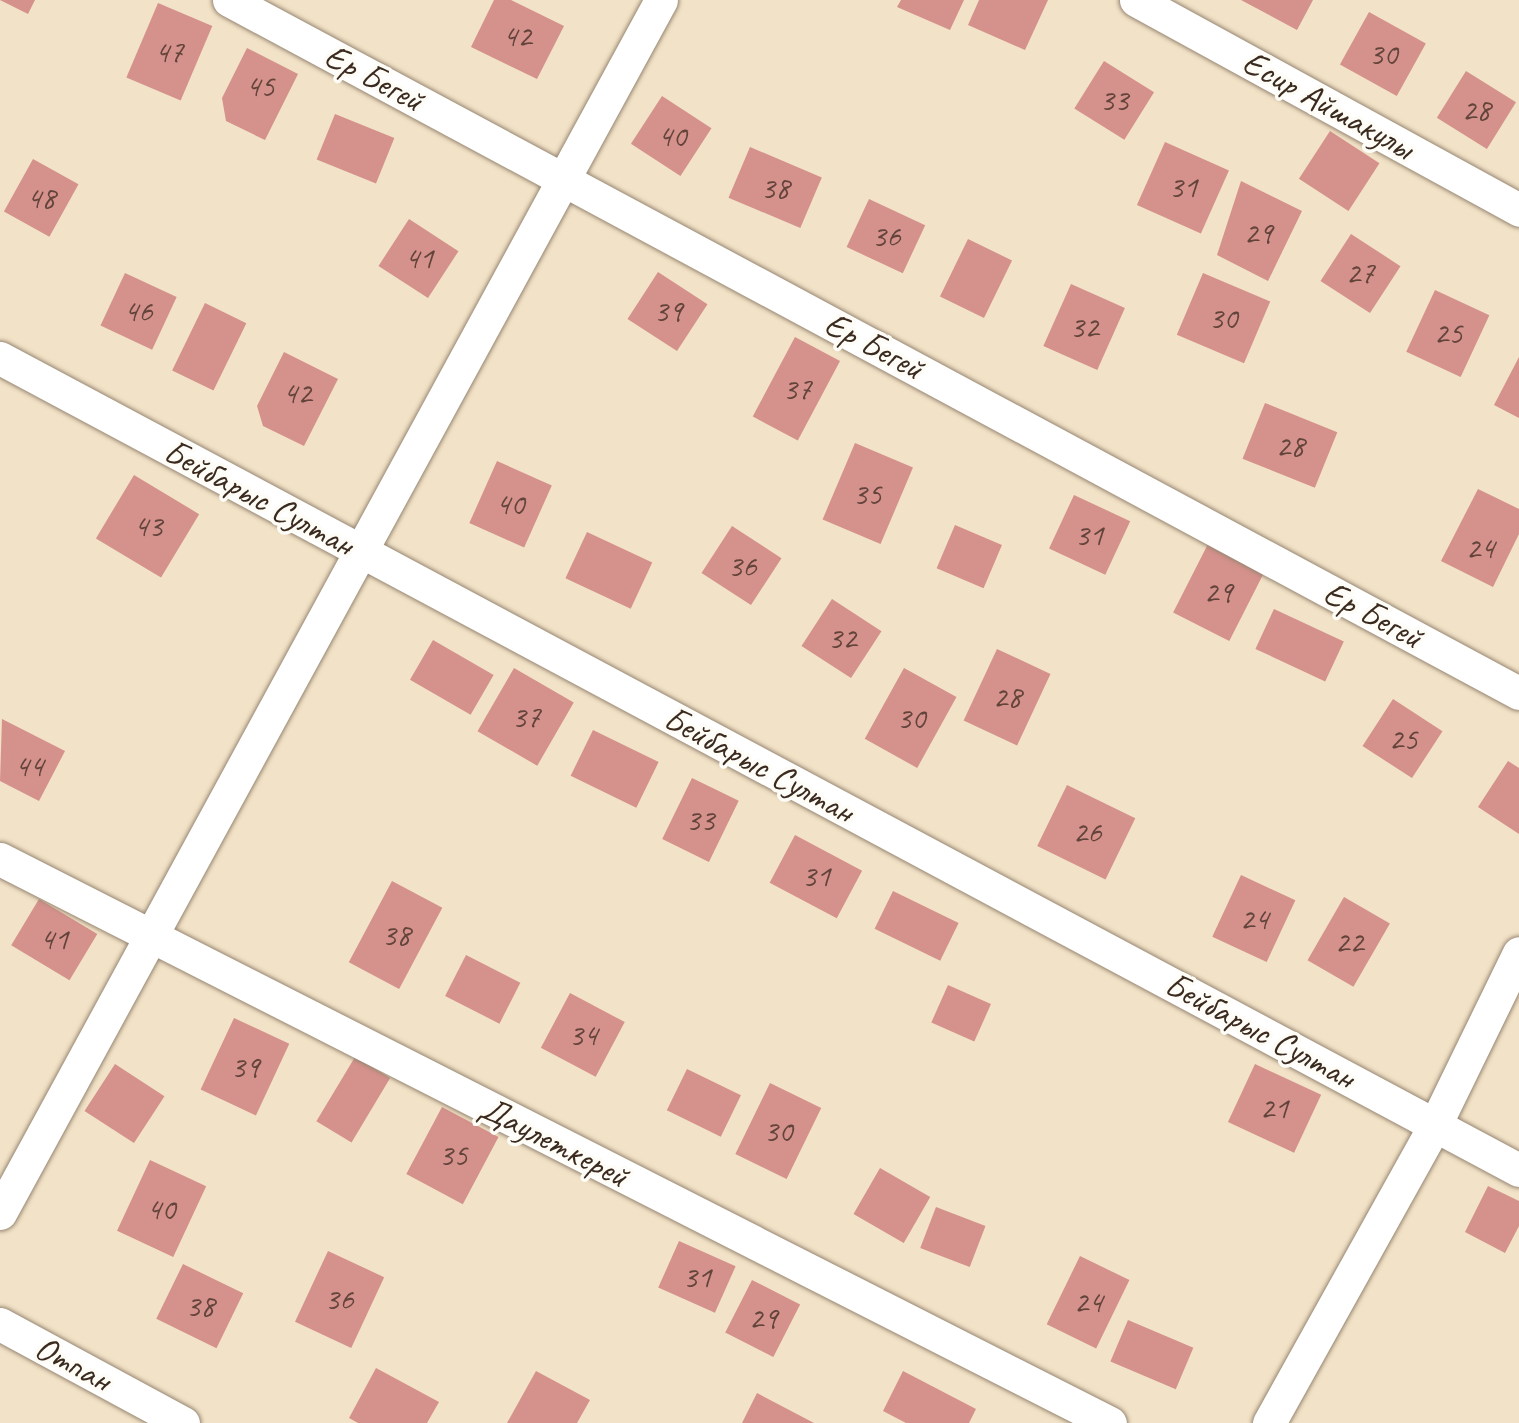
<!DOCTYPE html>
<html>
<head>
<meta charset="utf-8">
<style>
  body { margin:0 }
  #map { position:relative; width:1519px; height:1423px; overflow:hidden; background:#f2e2c7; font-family:Caveat,sans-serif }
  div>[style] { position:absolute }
  .building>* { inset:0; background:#d5918c; transform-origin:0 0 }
  .roads { filter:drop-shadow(0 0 2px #968672) drop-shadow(0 0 2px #968672) }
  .street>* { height:33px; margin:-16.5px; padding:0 16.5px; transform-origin:16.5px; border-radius:16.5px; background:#fff }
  span { translate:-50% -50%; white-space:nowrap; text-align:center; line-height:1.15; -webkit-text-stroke:7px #fdfcf7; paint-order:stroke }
  .number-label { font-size:32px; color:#62443a }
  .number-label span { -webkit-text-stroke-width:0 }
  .street-label { font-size:35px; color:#3b2a1e }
</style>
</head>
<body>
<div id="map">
  <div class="building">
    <i style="clip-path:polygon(0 0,35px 0,28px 14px)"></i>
    <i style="clip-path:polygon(494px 0,511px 0,564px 26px,537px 79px,471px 47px)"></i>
    <i style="clip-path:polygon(901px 0,964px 0,950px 30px,897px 7px)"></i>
    <i style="clip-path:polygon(979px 0,1048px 0,1025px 50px,968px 25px)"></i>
    <i style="clip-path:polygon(1241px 0,1313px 0,1297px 30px)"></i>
    <i style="left:158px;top:3px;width:59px;height:81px;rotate:23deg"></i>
    <i style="left:1369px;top:12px;width:65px;height:60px;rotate:29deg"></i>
    <i style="clip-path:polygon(247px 48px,298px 74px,265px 140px,226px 121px,222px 98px)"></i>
    <i style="left:1104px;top:61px;width:59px;height:56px;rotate:32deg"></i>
    <i style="left:1466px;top:71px;width:59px;height:55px;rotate:32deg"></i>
    <i style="left:662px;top:96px;width:59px;height:57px;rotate:33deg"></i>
    <i style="left:335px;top:114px;width:64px;height:49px;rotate:22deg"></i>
    <i style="left:1330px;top:131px;width:59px;height:57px;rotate:33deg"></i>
    <i style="left:1165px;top:142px;width:70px;height:69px;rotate:24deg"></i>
    <i style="left:750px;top:147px;width:78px;height:55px;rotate:23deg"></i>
    <i style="left:33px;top:159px;width:52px;height:60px;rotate:29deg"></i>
    <i style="clip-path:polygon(1241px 181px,1302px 211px,1268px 281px,1217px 255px)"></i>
    <i style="left:869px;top:199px;width:62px;height:53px;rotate:25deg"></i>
    <i style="left:409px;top:219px;width:59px;height:56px;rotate:33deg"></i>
    <i style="left:1351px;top:234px;width:59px;height:56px;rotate:33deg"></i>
    <i style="left:968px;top:239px;width:49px;height:64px;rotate:26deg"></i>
    <i style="left:658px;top:272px;width:59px;height:56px;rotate:33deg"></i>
    <i style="left:125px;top:273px;width:57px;height:58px;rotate:25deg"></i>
    <i style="left:1203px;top:273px;width:73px;height:67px;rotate:23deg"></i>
    <i style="left:1071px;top:284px;width:59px;height:68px;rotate:24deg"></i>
    <i style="left:1435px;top:290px;width:60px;height:68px;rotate:25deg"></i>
    <i style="left:205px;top:303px;width:46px;height:75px;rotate:26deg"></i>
    <i style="left:795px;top:337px;width:51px;height:90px;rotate:28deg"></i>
    <i style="clip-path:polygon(284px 352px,338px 379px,304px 446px,263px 426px,257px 406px)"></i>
    <i style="clip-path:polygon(1519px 357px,1519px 418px,1494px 405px)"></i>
    <i style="left:1265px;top:403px;width:78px;height:60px;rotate:22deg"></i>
    <i style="left:855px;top:443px;width:63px;height:83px;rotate:23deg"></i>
    <i style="left:497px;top:461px;width:60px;height:68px;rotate:24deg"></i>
    <i style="left:134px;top:475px;width:76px;height:74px;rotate:31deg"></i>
    <i style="clip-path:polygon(1478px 489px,1519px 509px,1519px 534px,1493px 587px,1441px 561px)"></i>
    <i style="left:1074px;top:495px;width:62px;height:59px;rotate:25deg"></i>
    <i style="left:955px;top:525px;width:51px;height:47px;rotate:23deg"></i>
    <i style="left:732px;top:526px;width:59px;height:56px;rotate:33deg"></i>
    <i style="left:587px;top:532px;width:72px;height:51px;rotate:25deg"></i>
    <i style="left:1209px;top:542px;width:63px;height:79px;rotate:27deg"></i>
    <i style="left:832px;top:599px;width:59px;height:56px;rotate:33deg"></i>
    <i style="left:1274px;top:609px;width:77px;height:44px;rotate:25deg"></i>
    <i style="left:433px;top:640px;width:70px;height:46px;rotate:30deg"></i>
    <i style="left:997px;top:649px;width:59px;height:79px;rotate:25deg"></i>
    <i style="left:514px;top:668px;width:69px;height:73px;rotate:30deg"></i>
    <i style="left:904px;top:668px;width:60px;height:81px;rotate:29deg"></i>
    <i style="left:1393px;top:699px;width:59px;height:56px;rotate:33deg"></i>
    <i style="clip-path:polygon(2px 719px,65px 751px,39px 801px,0 781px)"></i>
    <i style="left:593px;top:730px;width:73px;height:51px;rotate:26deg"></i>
    <i style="clip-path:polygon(1508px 761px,1519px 768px,1519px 834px,1478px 807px)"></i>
    <i style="left:692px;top:778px;width:52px;height:68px;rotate:26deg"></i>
    <i style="left:1067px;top:785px;width:76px;height:68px;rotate:26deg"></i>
    <i style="left:795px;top:835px;width:76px;height:54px;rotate:28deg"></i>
    <i style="left:1241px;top:875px;width:60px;height:68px;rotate:25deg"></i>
    <i style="left:392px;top:881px;width:57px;height:92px;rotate:28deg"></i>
    <i style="left:893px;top:891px;width:73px;height:42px;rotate:26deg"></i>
    <i style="left:1344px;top:897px;width:53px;height:73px;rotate:30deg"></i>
    <i style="left:39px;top:899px;width:68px;height:54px;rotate:31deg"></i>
    <i style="left:466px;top:955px;width:61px;height:46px;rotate:27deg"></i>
    <i style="left:948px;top:985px;width:47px;height:41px;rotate:24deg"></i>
    <i style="left:570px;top:993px;width:62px;height:62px;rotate:28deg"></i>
    <i style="left:234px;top:1018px;width:61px;height:79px;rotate:25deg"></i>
    <i style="left:355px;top:1057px;width:41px;height:75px;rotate:31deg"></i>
    <i style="left:115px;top:1064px;width:59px;height:56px;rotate:33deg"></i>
    <i style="left:1255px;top:1064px;width:73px;height:64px;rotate:25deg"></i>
    <i style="left:687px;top:1069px;width:60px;height:46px;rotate:26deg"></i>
    <i style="left:770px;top:1083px;width:57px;height:79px;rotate:26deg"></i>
    <i style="left:442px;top:1107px;width:64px;height:76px;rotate:28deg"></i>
    <i style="left:150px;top:1160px;width:62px;height:78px;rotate:25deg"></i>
    <i style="left:880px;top:1168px;width:58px;height:53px;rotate:30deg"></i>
    <i style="clip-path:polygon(1488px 1186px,1519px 1201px,1519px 1226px,1505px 1253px,1465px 1232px)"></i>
    <i style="left:936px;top:1207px;width:53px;height:44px;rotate:21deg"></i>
    <i style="left:679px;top:1241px;width:62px;height:51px;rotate:24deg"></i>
    <i style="left:328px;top:1251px;width:62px;height:78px;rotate:25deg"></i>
    <i style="left:1080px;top:1256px;width:55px;height:76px;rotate:26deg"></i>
    <i style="left:183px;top:1264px;width:67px;height:61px;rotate:26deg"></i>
    <i style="left:752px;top:1280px;width:54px;height:59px;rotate:27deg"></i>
    <i style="left:1128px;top:1320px;width:71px;height:45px;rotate:23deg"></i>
    <i style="clip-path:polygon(376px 1368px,439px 1402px,427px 1423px,358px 1423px,349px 1418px)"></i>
    <i style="clip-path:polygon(536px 1371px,590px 1400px,577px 1423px,507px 1423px)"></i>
    <i style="clip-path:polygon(903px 1371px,976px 1409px,969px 1423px,906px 1423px,883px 1411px)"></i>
    <i style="clip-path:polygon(757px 1393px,814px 1423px,742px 1423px)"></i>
  </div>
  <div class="roads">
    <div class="street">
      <i style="left:229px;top:0;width:1464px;rotate:28.25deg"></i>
      <i style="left:1136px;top:0;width:437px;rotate:28.7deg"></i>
      <i style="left:0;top:358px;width:1722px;rotate:28.13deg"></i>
      <i style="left:0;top:859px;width:1245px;rotate:26.94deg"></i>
      <i style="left:0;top:1213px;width:1381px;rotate:-61.41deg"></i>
      <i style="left:0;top:1324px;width:208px;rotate:28.4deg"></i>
      <i style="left:1269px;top:1423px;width:341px;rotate:-60.9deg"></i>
      <i style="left:1435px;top:1125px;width:191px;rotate:-64deg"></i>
    </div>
  </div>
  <div class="number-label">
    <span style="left:517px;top:36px">42</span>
    <span style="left:169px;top:52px">47</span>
    <span style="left:1383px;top:54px">30</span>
    <span style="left:260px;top:86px">45</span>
    <span style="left:1114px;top:100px">33</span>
    <span style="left:1476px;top:110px">28</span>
    <span style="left:672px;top:136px">40</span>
    <span style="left:1183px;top:187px">31</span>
    <span style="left:775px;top:188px">38</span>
    <span style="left:41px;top:198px">48</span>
    <span style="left:1258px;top:233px">29</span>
    <span style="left:886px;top:236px">36</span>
    <span style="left:419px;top:258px">41</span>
    <span style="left:1360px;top:273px">27</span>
    <span style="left:138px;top:311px">46</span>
    <span style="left:668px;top:311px">39</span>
    <span style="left:1223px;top:318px">30</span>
    <span style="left:1084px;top:327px">32</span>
    <span style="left:1448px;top:333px">25</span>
    <span style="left:797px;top:389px">37</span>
    <span style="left:297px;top:393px">42</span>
    <span style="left:1290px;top:446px">28</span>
    <span style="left:867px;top:494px">35</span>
    <span style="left:510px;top:504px">40</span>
    <span style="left:148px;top:526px">43</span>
    <span style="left:1089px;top:535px">31</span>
    <span style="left:1480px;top:548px">24</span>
    <span style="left:742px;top:566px">36</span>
    <span style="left:1218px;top:592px">29</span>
    <span style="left:842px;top:638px">32</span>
    <span style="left:1007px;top:697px">28</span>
    <span style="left:526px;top:717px">37</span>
    <span style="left:911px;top:718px">30</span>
    <span style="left:1403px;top:739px">25</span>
    <span style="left:29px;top:766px">44</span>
    <span style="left:700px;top:820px">33</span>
    <span style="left:1087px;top:832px">26</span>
    <span style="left:816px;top:876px">31</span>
    <span style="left:1254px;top:919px">24</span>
    <span style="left:396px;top:935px">38</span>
    <span style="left:54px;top:939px">41</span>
    <span style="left:1349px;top:942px">22</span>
    <span style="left:583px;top:1035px">34</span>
    <span style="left:245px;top:1067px">39</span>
    <span style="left:1274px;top:1108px">21</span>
    <span style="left:778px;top:1131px">30</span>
    <span style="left:453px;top:1155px">35</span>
    <span style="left:161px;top:1209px">40</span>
    <span style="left:697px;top:1277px">31</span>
    <span style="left:339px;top:1299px">36</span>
    <span style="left:1088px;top:1302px">24</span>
    <span style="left:200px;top:1306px">38</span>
    <span style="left:763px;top:1318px">29</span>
  </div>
  <div class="street-label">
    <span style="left:374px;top:78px;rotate:28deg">Ер Бегей</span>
    <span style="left:1328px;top:105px;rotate:29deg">Есир Айшакулы</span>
    <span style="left:874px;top:346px;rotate:28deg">Ер Бегей</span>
    <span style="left:259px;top:498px;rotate:28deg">Бейбарыс Султан</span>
    <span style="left:1373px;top:615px;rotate:28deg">Ер Бегей</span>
    <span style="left:759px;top:765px;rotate:28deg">Бейбарыс Султан</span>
    <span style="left:1260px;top:1031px;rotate:28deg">Бейбарыс Султан</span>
    <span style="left:554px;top:1142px;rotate:27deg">Даулеткерей</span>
    <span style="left:73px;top:1364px;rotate:28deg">Отпан</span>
  </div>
</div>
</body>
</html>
